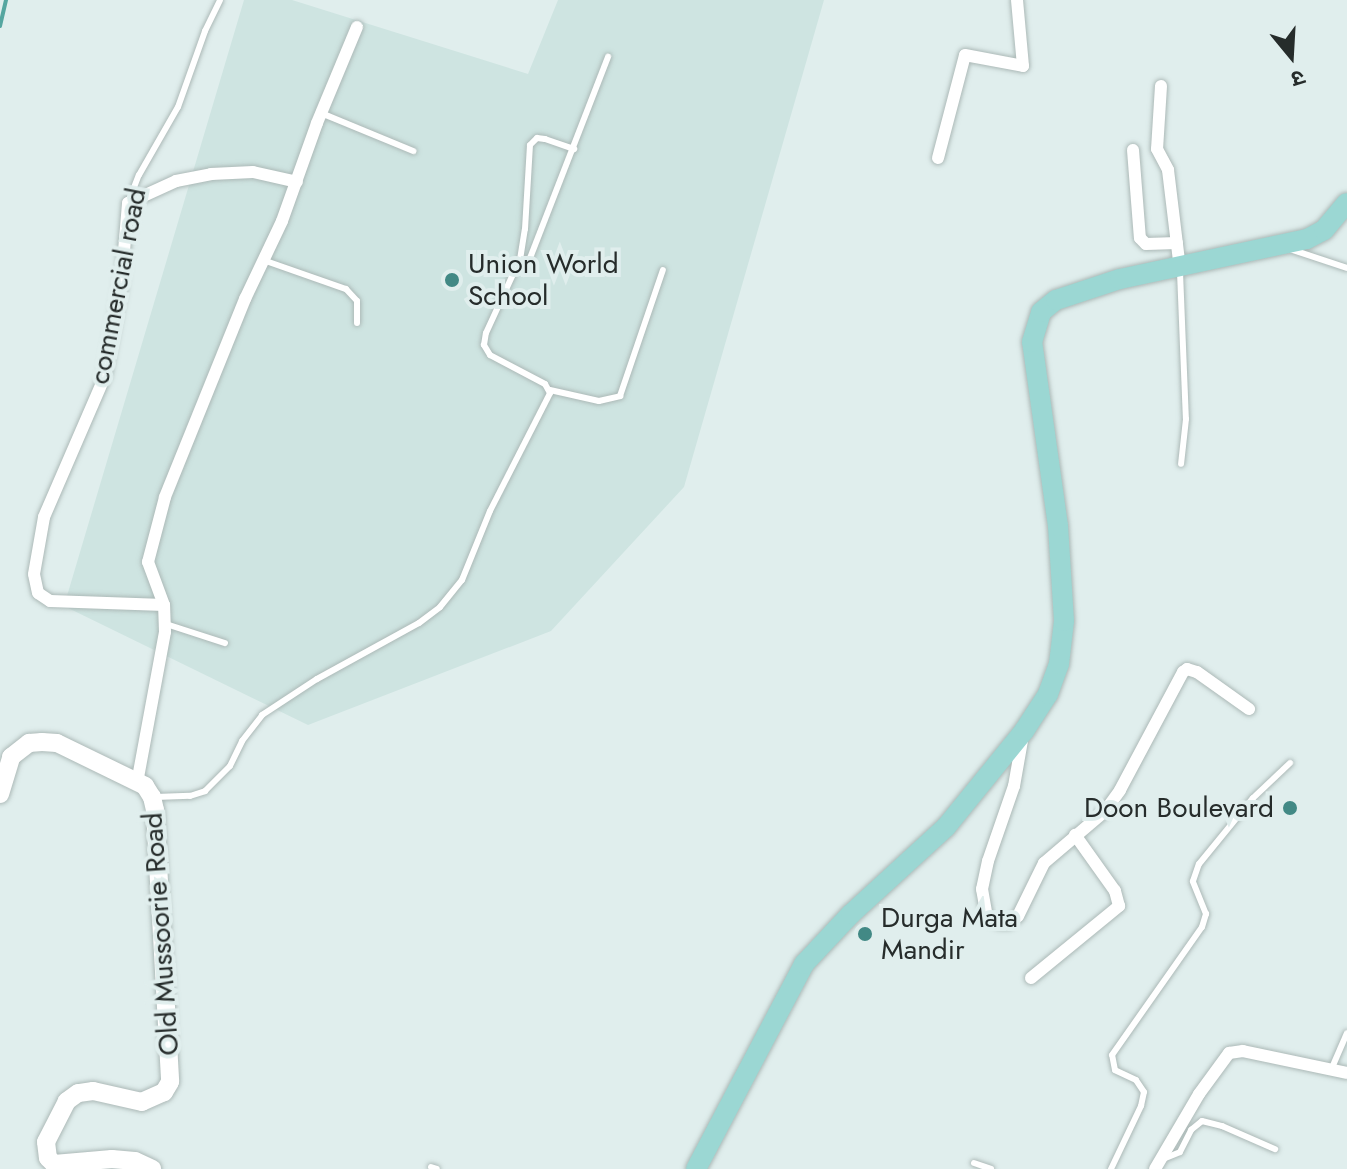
<!DOCTYPE html>
<html>
<head>
<meta charset="utf-8">
<style>
  body { margin:0 }
  #map { position:relative; width:1347px; height:1169px; overflow:hidden; background:#e0eeed; font-family:Jost,"Noto Sans Devanagari",sans-serif }
  div>[style] { position:absolute }
  .built>* { inset:0; background:#cee4e1 }
  .stream>* { height:4px; margin:-2px; padding:0 2px; transform-origin:2px; border-radius:2px; background:#55a6a0 }
  .roads { filter:drop-shadow(0 0 2px #acb9b7) drop-shadow(0 0 2px #acb9b7) }
  .lane>* { height:6px; margin:-3px; padding:0 3px; transform-origin:3px; border-radius:3px; background:#fff }
  .street>* { height:12px; margin:-6px; padding:0 6px; transform-origin:6px; border-radius:6px; background:#fff }
  .secondary>* { height:18px; margin:-9px; padding:0 9px; transform-origin:9px; border-radius:9px; background:#fff }
  .primary>* { height:20px; margin:-10px; padding:0 10px; transform-origin:10px; border-radius:10px; background:#9bd7d3 }
  .dots>* { width:22px; height:22px; translate:-50% -50%; box-sizing:border-box; border:4px solid #e0eeed; border-radius:50% }
  span { translate:-50% -50%; white-space:nowrap; text-align:center; line-height:1.15; -webkit-text-stroke:8px #e0eeed; paint-order:stroke }
  .poi-label { font-size:28px; color:#262c2b }
  .left { translate:0 -50%; text-align:left }
  .right { translate:-100% -50%; text-align:right }
  .street-label { font-size:28px; color:#262c2b }
  .north { position:absolute; left:1251px; top:16px; width:80px; height:80px; -webkit-text-stroke:6px #e0eeed; paint-order:stroke; rotate:162deg; font-size:22px; font-weight:700; line-height:32px; text-align:center; color:#262c2b }
  .north::after { content:''; display:block; margin:auto; width:28px; height:36px; background:#262c2b; clip-path:polygon(50% 0,100% 100%,50% 72%,0 100%) }
</style>
</head>
<body>
<div id="map">
  <div class="built">
    <i style="clip-path:polygon(244px 0,292px 0,528px 74px,558px 0,824px 0,684px 487px,551px 631px,308px 725px,64px 606px)"></i>
  </div>
  <div class="stream">
    <i style="left:0;top:26px;width:27px;rotate:-77deg"></i>
  </div>
  <div class="roads">
    <div class="lane">
      <i style="left:321px;top:113px;width:100px;rotate:22.4deg"></i>
      <i style="left:128px;top:203px;width:30px;rotate:-69deg"></i>
      <i style="left:139px;top:175px;width:78px;rotate:-60.2deg"></i>
      <i style="left:178px;top:107px;width:81px;rotate:-70.4deg"></i>
      <i style="left:205px;top:31px;width:34px;rotate:-64deg"></i>
      <i style="left:1290px;top:249px;width:60px;rotate:18.4deg"></i>
      <i style="left:263px;top:260px;width:88px;rotate:19.3deg"></i>
      <i style="left:346px;top:289px;width:16px;rotate:47deg"></i>
      <i style="left:357px;top:301px;width:22px;rotate:90deg"></i>
      <i style="left:519px;top:266px;width:37px;rotate:-81deg"></i>
      <i style="left:525px;top:229px;width:84px;rotate:-86.6deg"></i>
      <i style="left:530px;top:145px;width:10px;rotate:-45deg"></i>
      <i style="left:537px;top:138px;width:8px;rotate:7deg"></i>
      <i style="left:545px;top:139px;width:31px;rotate:19deg"></i>
      <i style="left:1180px;top:272px;width:147px;rotate:87.7deg"></i>
      <i style="left:1186px;top:419px;width:45px;rotate:96.3deg"></i>
      <i style="left:550px;top:390px;width:50px;rotate:12.7deg"></i>
      <i style="left:599px;top:401px;width:22px;rotate:-13deg"></i>
      <i style="left:620px;top:396px;width:133px;rotate:-71.2deg"></i>
      <i style="left:166px;top:624px;width:62px;rotate:17.9deg"></i>
      <i style="left:155px;top:797px;width:35px;rotate:-2deg"></i>
      <i style="left:190px;top:796px;width:16px;rotate:-18deg"></i>
      <i style="left:205px;top:791px;width:35px;rotate:-45deg"></i>
      <i style="left:230px;top:766px;width:28px;rotate:-64deg"></i>
      <i style="left:242px;top:741px;width:33px;rotate:-52deg"></i>
      <i style="left:262px;top:715px;width:66px;rotate:-33.2deg"></i>
      <i style="left:317px;top:679px;width:116px;rotate:-28.8deg"></i>
      <i style="left:419px;top:623px;width:26px;rotate:-37deg"></i>
      <i style="left:440px;top:607px;width:35px;rotate:-51deg"></i>
      <i style="left:462px;top:580px;width:74px;rotate:-67.9deg"></i>
      <i style="left:490px;top:511px;width:132px;rotate:-63deg"></i>
      <i style="left:550px;top:393px;width:10px;rotate:-119deg"></i>
      <i style="left:545px;top:384px;width:62px;rotate:-152.2deg"></i>
      <i style="left:490px;top:355px;width:12px;rotate:-121deg"></i>
      <i style="left:484px;top:345px;width:12px;rotate:-81deg"></i>
      <i style="left:486px;top:333px;width:69px;rotate:-65.3deg"></i>
      <i style="left:515px;top:270px;width:19px;rotate:-39deg"></i>
      <i style="left:530px;top:258px;width:216px;rotate:-68.8deg"></i>
      <i style="left:1331px;top:1070px;width:40px;rotate:-66.6deg"></i>
      <i style="left:1163px;top:1159px;width:18px;rotate:-22deg"></i>
      <i style="left:1180px;top:1152px;width:25px;rotate:-63deg"></i>
      <i style="left:1191px;top:1130px;width:14px;rotate:-39deg"></i>
      <i style="left:1202px;top:1121px;width:21px;rotate:14deg"></i>
      <i style="left:1222px;top:1126px;width:58px;rotate:23.5deg"></i>
      <i style="left:974px;top:1163px;width:18px;rotate:19deg"></i>
      <i style="left:431px;top:1167px;width:6px;rotate:18deg"></i>
      <i style="left:1111px;top:1169px;width:70px;rotate:-64.5deg"></i>
      <i style="left:1141px;top:1106px;width:14px;rotate:-78deg"></i>
      <i style="left:1144px;top:1092px;width:14px;rotate:-124deg"></i>
      <i style="left:1136px;top:1080px;width:23px;rotate:-155deg"></i>
      <i style="left:1115px;top:1070px;width:15px;rotate:-101deg"></i>
      <i style="left:1112px;top:1055px;width:156px;rotate:-54.9deg"></i>
      <i style="left:1202px;top:927px;width:14px;rotate:-73deg"></i>
      <i style="left:1206px;top:914px;width:35px;rotate:-112deg"></i>
      <i style="left:1193px;top:881px;width:18px;rotate:-71deg"></i>
      <i style="left:1199px;top:864px;width:85px;rotate:-50.7deg"></i>
      <i style="left:1253px;top:798px;width:51px;rotate:-43.4deg"></i>
    </div>
    <div class="street">
      <i style="left:1161px;top:86px;width:63px;rotate:93.6deg"></i>
      <i style="left:1157px;top:149px;width:24px;rotate:62deg"></i>
      <i style="left:1168px;top:170px;width:100px;rotate:83.1deg"></i>
      <i style="left:1133px;top:150px;width:88px;rotate:85.5deg"></i>
      <i style="left:1140px;top:238px;width:8px;rotate:45deg"></i>
      <i style="left:1146px;top:244px;width:31px;rotate:-2deg"></i>
      <i style="left:938px;top:158px;width:106px;rotate:-75.3deg"></i>
      <i style="left:965px;top:55px;width:59px;rotate:10.7deg"></i>
      <i style="left:1023px;top:66px;width:66px;rotate:-95.2deg"></i>
      <i style="left:164px;top:605px;width:114px;rotate:-178deg"></i>
      <i style="left:50px;top:601px;width:14px;rotate:-146deg"></i>
      <i style="left:38px;top:593px;width:19px;rotate:-102deg"></i>
      <i style="left:34px;top:574px;width:58px;rotate:-80deg"></i>
      <i style="left:44px;top:517px;width:154px;rotate:-66.6deg"></i>
      <i style="left:105px;top:376px;width:90px;rotate:-79.8deg"></i>
      <i style="left:121px;top:287px;width:84px;rotate:-85.2deg"></i>
      <i style="left:128px;top:203px;width:53px;rotate:-24.6deg"></i>
      <i style="left:176px;top:181px;width:36px;rotate:-11deg"></i>
      <i style="left:211px;top:174px;width:42px;rotate:-2.7deg"></i>
      <i style="left:253px;top:172px;width:45px;rotate:12.8deg"></i>
      <i style="left:1023px;top:735px;width:52px;rotate:100deg"></i>
      <i style="left:1014px;top:786px;width:79px;rotate:109.1deg"></i>
      <i style="left:988px;top:861px;width:29px;rotate:102deg"></i>
      <i style="left:982px;top:889px;width:28px;rotate:80deg"></i>
      <i style="left:987px;top:917px;width:14px;rotate:25deg"></i>
      <i style="left:1000px;top:923px;width:9px"></i>
      <i style="left:1009px;top:923px;width:11px;rotate:-38deg"></i>
      <i style="left:1018px;top:916px;width:59px;rotate:-63.9deg"></i>
      <i style="left:1044px;top:863px;width:80px;rotate:-40.4deg"></i>
      <i style="left:1105px;top:811px;width:26px;rotate:-54deg"></i>
      <i style="left:1120px;top:790px;width:134px;rotate:-61.9deg"></i>
      <i style="left:1183px;top:672px;width:5px;rotate:-37deg"></i>
      <i style="left:1187px;top:669px;width:10px;rotate:17deg"></i>
      <i style="left:1197px;top:672px;width:64px;rotate:35.4deg"></i>
      <i style="left:137px;top:783px;width:154px;rotate:-79.5deg"></i>
      <i style="left:165px;top:632px;width:27px;rotate:-92deg"></i>
      <i style="left:164px;top:605px;width:46px;rotate:-110.4deg"></i>
      <i style="left:148px;top:562px;width:67px;rotate:-75.3deg"></i>
      <i style="left:165px;top:497px;width:214px;rotate:-68deg"></i>
      <i style="left:245px;top:299px;width:86px;rotate:-64.6deg"></i>
      <i style="left:282px;top:221px;width:104px;rotate:-70.3deg"></i>
      <i style="left:317px;top:123px;width:104px;rotate:-67.4deg"></i>
      <i style="left:1031px;top:978px;width:114px;rotate:-39.3deg"></i>
      <i style="left:1119px;top:906px;width:16px;rotate:-105deg"></i>
      <i style="left:1115px;top:891px;width:69px;rotate:-125.5deg"></i>
      <i style="left:1155px;top:1169px;width:87px;rotate:-59.6deg"></i>
      <i style="left:1199px;top:1094px;width:51px;rotate:-53.8deg"></i>
      <i style="left:1229px;top:1053px;width:14px;rotate:-8deg"></i>
      <i style="left:1243px;top:1051px;width:106px;rotate:11.9deg"></i>
    </div>
    <div class="secondary">
      <i style="left:0;top:794px;width:39px;rotate:-73deg"></i>
      <i style="left:11px;top:757px;width:23px;rotate:-38deg"></i>
      <i style="left:29px;top:743px;width:13px;rotate:-4deg"></i>
      <i style="left:42px;top:742px;width:15px;rotate:4deg"></i>
      <i style="left:57px;top:743px;width:98px;rotate:26deg"></i>
      <i style="left:145px;top:786px;width:13px;rotate:58deg"></i>
      <i style="left:152px;top:797px;width:13px;rotate:77deg"></i>
      <i style="left:155px;top:810px;width:272px;rotate:86.8deg"></i>
      <i style="left:170px;top:1082px;width:12px;rotate:121deg"></i>
      <i style="left:164px;top:1092px;width:24px;rotate:156deg"></i>
      <i style="left:142px;top:1102px;width:50px;rotate:-167.3deg"></i>
      <i style="left:93px;top:1091px;width:15px;rotate:172deg"></i>
      <i style="left:78px;top:1093px;width:14px;rotate:144deg"></i>
      <i style="left:67px;top:1101px;width:46px;rotate:117.1deg"></i>
      <i style="left:46px;top:1142px;width:16px;rotate:83deg"></i>
      <i style="left:48px;top:1158px;width:8px;rotate:45deg"></i>
      <i style="left:54px;top:1164px;width:58px;rotate:-4.9deg"></i>
      <i style="left:112px;top:1159px;width:23px;rotate:5deg"></i>
      <i style="left:135px;top:1161px;width:19px;rotate:25deg"></i>
    </div>
    <div class="primary">
      <i style="left:696px;top:1169px;width:232px;rotate:-62.2deg"></i>
      <i style="left:804px;top:964px;width:69px;rotate:-46.8deg"></i>
      <i style="left:851px;top:914px;width:129px;rotate:-42.5deg"></i>
      <i style="left:946px;top:827px;width:124px;rotate:-50.9deg"></i>
      <i style="left:1024px;top:731px;width:44px;rotate:-57deg"></i>
      <i style="left:1048px;top:694px;width:32px;rotate:-70deg"></i>
      <i style="left:1059px;top:664px;width:43px;rotate:-83.4deg"></i>
      <i style="left:1064px;top:621px;width:95px;rotate:-93.6deg"></i>
      <i style="left:1058px;top:526px;width:186px;rotate:-98deg"></i>
      <i style="left:1032px;top:342px;width:31px;rotate:-73deg"></i>
      <i style="left:1041px;top:312px;width:19px;rotate:-39deg"></i>
      <i style="left:1056px;top:300px;width:67px;rotate:-18.2deg"></i>
      <i style="left:1120px;top:279px;width:191px;rotate:-12.1deg"></i>
      <i style="left:1307px;top:239px;width:19px;rotate:-28deg"></i>
      <i style="left:1324px;top:230px;width:35px;rotate:-50deg"></i>
    </div>
  </div>
  <div class="dots">
    <i style="left:452px;top:280px;background:#428985"></i>
    <i style="left:1290px;top:808px;background:#428985"></i>
    <i style="left:865px;top:934px;background:#428985"></i>
  </div>
  <div class="poi-label">
    <span class="left" style="left:468px;top:280px">Union World<br>School</span>
    <span class="right" style="left:1274px;top:808px">Doon Boulevard</span>
    <span class="left" style="left:881px;top:934px">Durga Mata<br>Mandir</span>
  </div>
  <div class="street-label">
    <span style="left:118px;top:286px;rotate:-79deg">commercial road</span>
    <span style="left:161px;top:934px;rotate:-94deg">Old Mussoorie Road</span>
  </div>
  <div class="north">उ</div>
</div>
</body>
</html>
